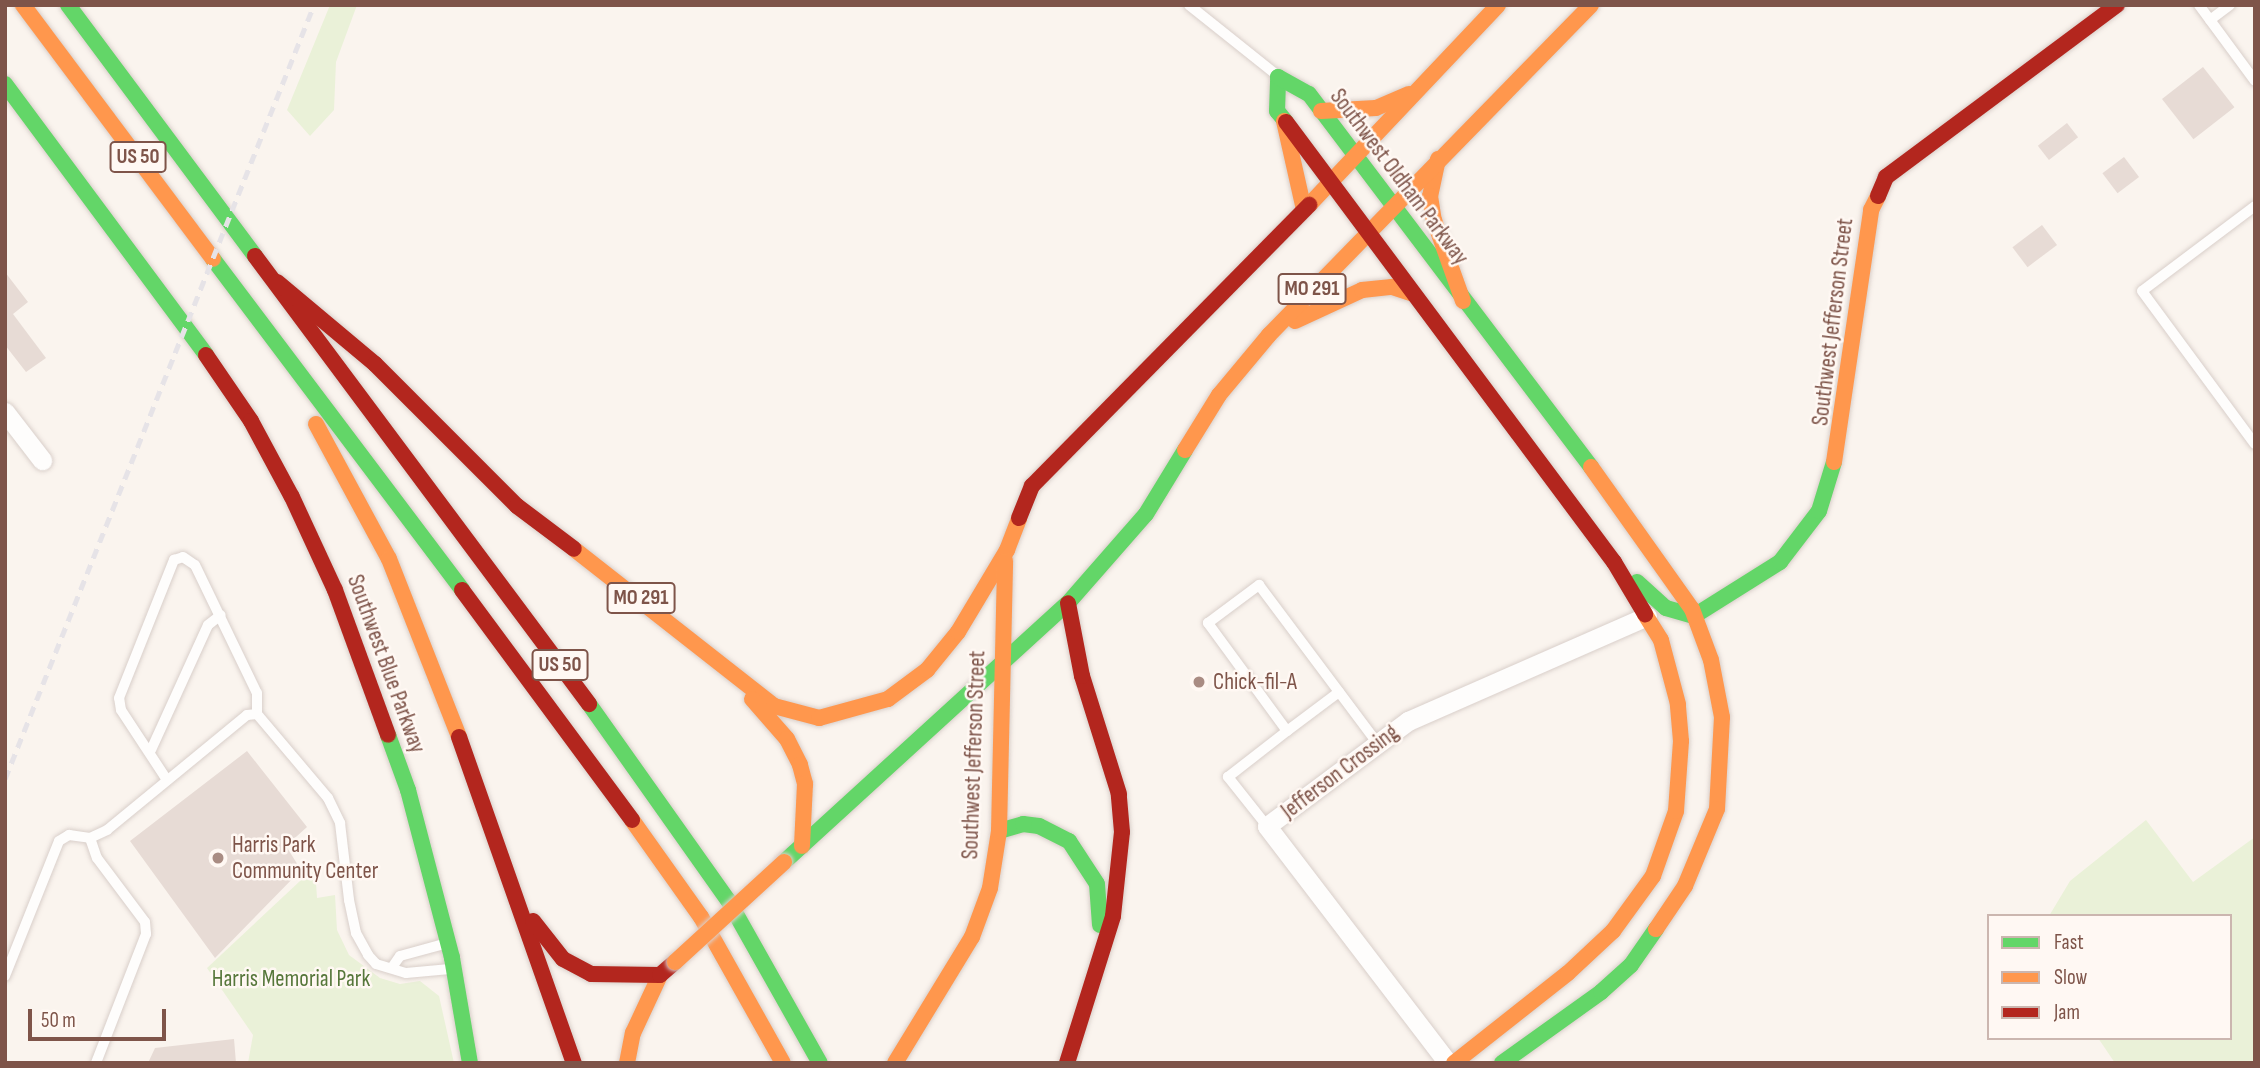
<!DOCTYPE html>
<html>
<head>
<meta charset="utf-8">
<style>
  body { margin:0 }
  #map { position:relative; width:2260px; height:1068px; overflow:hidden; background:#faf4ee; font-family:"Sofia Sans Condensed",sans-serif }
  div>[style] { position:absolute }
  .green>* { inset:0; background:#eaf1d8 }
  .building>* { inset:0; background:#e7dbd5; transform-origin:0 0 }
  .roads { filter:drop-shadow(0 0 2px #d9cfca) drop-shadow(0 0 2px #d9cfca) }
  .lane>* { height:10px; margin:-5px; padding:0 5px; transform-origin:5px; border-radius:5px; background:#fefdfc }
  .street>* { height:19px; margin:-9.5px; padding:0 9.5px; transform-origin:9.5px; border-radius:9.5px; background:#fefdfc }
  .fast>* { height:16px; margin:-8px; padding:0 8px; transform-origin:8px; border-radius:8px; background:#63d668 }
  .slow>* { height:16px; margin:-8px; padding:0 8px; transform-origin:8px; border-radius:8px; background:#ff974d }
  .jam>* { height:16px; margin:-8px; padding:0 8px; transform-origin:8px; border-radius:8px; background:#b3261e }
  .rail>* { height:5px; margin-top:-2.5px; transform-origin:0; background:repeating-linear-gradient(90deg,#e6e3e7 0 10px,transparent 0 17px) }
  .bridges { filter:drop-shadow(0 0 2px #dccfca) drop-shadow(0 0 2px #dccfca) }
  .slow-bridge>* { height:16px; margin:-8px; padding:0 8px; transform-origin:8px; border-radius:8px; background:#ff974d }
  .dots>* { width:19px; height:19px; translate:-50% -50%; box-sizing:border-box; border:4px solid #fff8f3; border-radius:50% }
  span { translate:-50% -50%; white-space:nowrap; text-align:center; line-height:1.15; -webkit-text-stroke:5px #fff8f3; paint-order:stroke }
  .shield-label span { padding:2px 5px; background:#fff8f3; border:2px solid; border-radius:5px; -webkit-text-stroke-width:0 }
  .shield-label { font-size:21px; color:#7e5449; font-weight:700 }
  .street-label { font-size:23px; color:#7e5449 }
  .poi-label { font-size:23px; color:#7e5449 }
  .left { translate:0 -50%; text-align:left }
  .park-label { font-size:23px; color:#56773a }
  .frame { position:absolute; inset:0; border:7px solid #7e5449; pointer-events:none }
  .legend { position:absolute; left:1987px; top:914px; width:245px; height:126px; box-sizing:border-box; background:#fff8f3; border:2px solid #cbb6af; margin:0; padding:9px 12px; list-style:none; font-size:21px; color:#7e5449 }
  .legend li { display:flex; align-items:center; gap:14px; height:35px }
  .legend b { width:35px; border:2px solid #cbb6af }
  .scale { position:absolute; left:28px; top:1009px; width:138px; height:32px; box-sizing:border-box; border:4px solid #7e5449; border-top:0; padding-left:9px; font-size:21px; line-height:24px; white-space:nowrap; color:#7e5449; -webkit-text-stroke:5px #fff8f3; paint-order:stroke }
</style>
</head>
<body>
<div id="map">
  <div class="green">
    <i style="clip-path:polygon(330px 5px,357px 5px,336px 62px,334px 110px,310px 136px,287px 110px)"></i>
    <i style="clip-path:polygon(2146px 820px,2193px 882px,2255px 837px,2255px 1063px,2115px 1063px,2098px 1038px,2230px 1038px,2230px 916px,2049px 916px,2070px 881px)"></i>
    <i style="clip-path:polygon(315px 867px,317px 898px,335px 895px,337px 930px,349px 955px,380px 978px,400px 984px,420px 981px,439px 996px,454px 1063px,248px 1063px,253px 1035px,207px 968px)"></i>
  </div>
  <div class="building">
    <i style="left:2203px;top:67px;width:51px;height:52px;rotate:52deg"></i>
    <i style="left:2067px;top:123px;width:18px;height:37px;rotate:52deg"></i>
    <i style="left:2124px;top:157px;width:25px;height:27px;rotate:53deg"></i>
    <i style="left:2042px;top:225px;width:25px;height:37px;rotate:53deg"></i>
    <i style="clip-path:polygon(5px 272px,28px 302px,13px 314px,46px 358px,26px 372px,5px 345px)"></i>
    <i style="clip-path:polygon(247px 751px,307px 827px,286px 846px,301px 870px,215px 958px,130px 841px)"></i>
    <i style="clip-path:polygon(234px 1039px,236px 1063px,148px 1063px,155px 1048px)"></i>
  </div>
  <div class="roads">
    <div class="lane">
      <i style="left:1189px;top:5px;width:114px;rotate:38.6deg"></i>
      <i style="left:2199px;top:5px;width:94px;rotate:53.6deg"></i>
      <i style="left:2210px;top:20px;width:25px;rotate:-37deg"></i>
      <i style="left:2255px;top:206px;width:141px;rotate:143deg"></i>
      <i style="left:2142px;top:291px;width:190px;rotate:53.6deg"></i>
      <i style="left:1339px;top:692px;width:65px;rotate:143.1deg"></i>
      <i style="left:1287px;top:731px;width:134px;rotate:-126.2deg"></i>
      <i style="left:1208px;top:623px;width:64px;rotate:-36.7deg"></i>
      <i style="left:1259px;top:585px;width:199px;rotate:53.2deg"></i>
      <i style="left:151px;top:750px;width:137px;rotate:-65.5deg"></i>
      <i style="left:208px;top:625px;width:16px;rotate:-38deg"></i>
      <i style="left:167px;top:780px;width:84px;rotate:-123.3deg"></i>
      <i style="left:121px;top:710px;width:12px;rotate:-99deg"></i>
      <i style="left:119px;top:698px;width:149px;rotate:-68.3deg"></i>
      <i style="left:174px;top:560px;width:9px;rotate:-18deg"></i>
      <i style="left:183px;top:557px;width:14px;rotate:34deg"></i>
      <i style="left:195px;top:565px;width:142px;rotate:64.2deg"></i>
      <i style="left:257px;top:693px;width:21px;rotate:90deg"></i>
      <i style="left:1267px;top:826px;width:63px;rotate:-128.5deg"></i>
      <i style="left:1228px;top:777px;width:75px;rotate:-37.9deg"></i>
      <i style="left:90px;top:838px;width:21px;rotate:71deg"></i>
      <i style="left:97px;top:858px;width:80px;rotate:53.1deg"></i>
      <i style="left:145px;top:922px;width:12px;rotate:85deg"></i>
      <i style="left:146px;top:934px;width:138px;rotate:111.2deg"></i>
      <i style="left:393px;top:966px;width:12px;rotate:-55deg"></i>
      <i style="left:400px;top:956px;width:46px;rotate:-15.3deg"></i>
      <i style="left:5px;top:976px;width:145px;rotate:-68.2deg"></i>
      <i style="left:59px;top:841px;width:12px;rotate:-31deg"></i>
      <i style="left:69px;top:835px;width:21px;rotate:8deg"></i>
      <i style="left:90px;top:838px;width:19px;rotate:-25deg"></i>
      <i style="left:107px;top:830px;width:181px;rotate:-39.4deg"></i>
      <i style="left:247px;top:715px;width:10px;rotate:-6deg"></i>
      <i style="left:257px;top:714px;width:110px;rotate:49.8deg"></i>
      <i style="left:328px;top:798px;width:28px;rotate:64deg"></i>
      <i style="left:340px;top:823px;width:78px;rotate:83.3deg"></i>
      <i style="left:349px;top:900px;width:34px;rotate:78deg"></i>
      <i style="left:356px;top:933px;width:25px;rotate:61deg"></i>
      <i style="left:368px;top:955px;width:12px;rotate:48deg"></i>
      <i style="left:376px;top:964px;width:31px;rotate:17deg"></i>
      <i style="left:406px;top:973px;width:44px;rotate:-5.2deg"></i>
    </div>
    <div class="street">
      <i style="left:5px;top:412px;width:61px;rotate:52.4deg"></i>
      <i style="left:1448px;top:1063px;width:298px;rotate:-127.4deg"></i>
      <i style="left:1267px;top:826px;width:176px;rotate:-36.7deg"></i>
      <i style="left:1408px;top:721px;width:261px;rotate:-23.7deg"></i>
    </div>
    <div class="fast">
      <i style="left:68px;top:5px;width:313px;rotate:53.3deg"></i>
      <i style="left:5px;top:84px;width:337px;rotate:53.4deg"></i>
      <i style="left:1286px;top:122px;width:14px;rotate:-129deg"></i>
      <i style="left:1277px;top:111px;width:34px;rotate:-88deg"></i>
      <i style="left:1278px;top:77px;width:35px;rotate:29deg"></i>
      <i style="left:1309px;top:94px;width:468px;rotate:52.9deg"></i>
      <i style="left:213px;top:259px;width:414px;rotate:53deg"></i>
      <i style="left:1637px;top:582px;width:39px;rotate:42deg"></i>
      <i style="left:1666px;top:608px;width:29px;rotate:16deg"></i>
      <i style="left:1694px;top:616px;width:102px;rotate:-32.1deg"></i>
      <i style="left:1780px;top:562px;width:64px;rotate:-52.6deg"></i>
      <i style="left:1819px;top:511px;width:51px;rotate:-73deg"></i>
      <i style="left:589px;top:704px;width:240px;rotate:54.7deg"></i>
      <i style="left:728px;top:900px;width:187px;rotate:60.6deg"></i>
      <i style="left:388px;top:735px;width:59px;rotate:70deg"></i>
      <i style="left:408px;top:790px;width:174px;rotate:75.3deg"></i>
      <i style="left:452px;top:958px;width:107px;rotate:80.3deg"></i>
      <i style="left:999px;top:831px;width:25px;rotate:-16deg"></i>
      <i style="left:1023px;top:824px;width:16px;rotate:7deg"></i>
      <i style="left:1039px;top:826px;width:34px;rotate:27deg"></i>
      <i style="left:1069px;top:841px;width:51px;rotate:56.9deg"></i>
      <i style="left:1097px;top:884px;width:41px;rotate:85.8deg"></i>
      <i style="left:784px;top:862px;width:384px;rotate:-42.4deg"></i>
      <i style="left:1068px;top:603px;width:118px;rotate:-48.8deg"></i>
      <i style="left:1146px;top:514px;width:75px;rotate:-58.6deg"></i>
      <i style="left:1502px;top:1063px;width:122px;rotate:-35.6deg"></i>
      <i style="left:1601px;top:992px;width:40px;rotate:-42deg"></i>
      <i style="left:1631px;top:965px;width:44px;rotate:-55.2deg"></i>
    </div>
    <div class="slow">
      <i style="left:23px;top:5px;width:317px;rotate:53.2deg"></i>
      <i style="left:1321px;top:111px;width:55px;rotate:-3.1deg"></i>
      <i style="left:1376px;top:108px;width:36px;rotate:-23deg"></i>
      <i style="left:1284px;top:121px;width:91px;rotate:77.3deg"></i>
      <i style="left:1438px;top:159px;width:38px;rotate:102deg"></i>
      <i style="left:1430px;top:196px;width:24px;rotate:81deg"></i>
      <i style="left:1434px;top:220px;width:86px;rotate:70.3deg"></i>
      <i style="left:1309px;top:205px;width:275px;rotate:-46.6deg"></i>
      <i style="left:1295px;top:321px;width:74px;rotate:-24.8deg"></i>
      <i style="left:1362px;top:290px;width:30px;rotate:-6deg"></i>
      <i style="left:1392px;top:287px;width:23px;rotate:18deg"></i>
      <i style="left:316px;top:424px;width:153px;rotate:61.6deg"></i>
      <i style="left:389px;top:559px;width:191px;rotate:68.5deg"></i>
      <i style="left:1185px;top:450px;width:65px;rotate:-58.3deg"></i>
      <i style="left:1219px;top:395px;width:78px;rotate:-50.2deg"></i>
      <i style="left:1269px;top:335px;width:461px;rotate:-45.7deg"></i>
      <i style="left:1834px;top:462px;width:255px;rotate:-81.6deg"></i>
      <i style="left:1871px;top:210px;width:16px;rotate:-63deg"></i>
      <i style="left:1591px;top:467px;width:174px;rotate:54.6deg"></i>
      <i style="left:1692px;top:609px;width:54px;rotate:69.6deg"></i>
      <i style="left:1711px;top:660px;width:58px;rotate:79.1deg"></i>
      <i style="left:1722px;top:717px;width:92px;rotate:93.1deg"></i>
      <i style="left:1717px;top:809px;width:83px;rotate:112.6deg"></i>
      <i style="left:1685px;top:886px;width:52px;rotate:124deg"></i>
      <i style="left:574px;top:549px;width:254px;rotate:38.1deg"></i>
      <i style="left:774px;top:706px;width:47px;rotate:14.9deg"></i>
      <i style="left:819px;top:718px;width:72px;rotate:-15.4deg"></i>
      <i style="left:888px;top:699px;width:49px;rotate:-36.6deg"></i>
      <i style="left:927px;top:670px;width:49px;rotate:-50.8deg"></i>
      <i style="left:958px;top:632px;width:96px;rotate:-59.1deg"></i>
      <i style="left:1007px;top:550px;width:34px;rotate:-69deg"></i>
      <i style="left:752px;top:699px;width:53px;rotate:48.8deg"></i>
      <i style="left:787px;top:739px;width:29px;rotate:63deg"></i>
      <i style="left:800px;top:765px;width:20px;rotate:75deg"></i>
      <i style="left:805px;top:784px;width:62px;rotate:92.8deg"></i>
      <i style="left:632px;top:820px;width:119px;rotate:54.6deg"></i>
      <i style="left:701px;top:917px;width:167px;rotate:60.7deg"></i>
      <i style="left:627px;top:1063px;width:31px;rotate:-79deg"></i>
      <i style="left:633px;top:1033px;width:64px;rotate:-65deg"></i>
      <i style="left:895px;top:1063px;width:148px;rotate:-58.6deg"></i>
      <i style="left:972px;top:937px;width:52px;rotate:-69.8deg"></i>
      <i style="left:990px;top:888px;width:58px;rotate:-81deg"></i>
      <i style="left:999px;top:831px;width:270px;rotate:-88.7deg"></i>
      <i style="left:1454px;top:1063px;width:145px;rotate:-38.3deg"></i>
      <i style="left:1568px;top:973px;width:62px;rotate:-43deg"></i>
      <i style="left:1613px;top:931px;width:68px;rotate:-54deg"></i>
      <i style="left:1653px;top:876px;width:69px;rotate:-70.5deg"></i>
      <i style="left:1676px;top:811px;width:70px;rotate:-85.9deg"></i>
      <i style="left:1681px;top:741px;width:37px;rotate:-95deg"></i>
      <i style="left:1678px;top:704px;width:66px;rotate:-104.9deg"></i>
      <i style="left:1661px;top:640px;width:31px;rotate:-122deg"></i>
    </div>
    <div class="jam">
      <i style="left:1286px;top:122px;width:549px;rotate:53.3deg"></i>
      <i style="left:1614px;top:562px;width:61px;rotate:59.2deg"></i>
      <i style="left:1878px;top:196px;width:21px;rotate:-67deg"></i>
      <i style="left:1886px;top:177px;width:288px;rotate:-36.7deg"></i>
      <i style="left:255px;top:256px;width:559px;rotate:53.29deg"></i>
      <i style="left:277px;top:282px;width:128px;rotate:39.9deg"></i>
      <i style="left:375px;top:364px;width:201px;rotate:45deg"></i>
      <i style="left:517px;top:506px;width:71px;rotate:37deg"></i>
      <i style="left:206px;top:355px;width:80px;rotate:55.7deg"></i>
      <i style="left:251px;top:421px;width:86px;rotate:61.7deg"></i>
      <i style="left:292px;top:497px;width:102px;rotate:65.2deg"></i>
      <i style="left:335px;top:590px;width:154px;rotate:69.9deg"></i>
      <i style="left:1019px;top:518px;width:35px;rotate:-68deg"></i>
      <i style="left:1032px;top:486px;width:395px;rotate:-45.4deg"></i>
      <i style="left:462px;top:590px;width:286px;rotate:53.5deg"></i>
      <i style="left:459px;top:737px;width:346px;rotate:70.6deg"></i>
      <i style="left:533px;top:921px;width:48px;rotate:51.7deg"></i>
      <i style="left:563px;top:959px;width:32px;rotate:28deg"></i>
      <i style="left:591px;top:974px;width:69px;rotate:0.8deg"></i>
      <i style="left:660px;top:975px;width:20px;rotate:-41deg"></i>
      <i style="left:1067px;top:1063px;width:154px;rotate:-72.6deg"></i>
      <i style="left:1113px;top:916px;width:84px;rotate:-83.9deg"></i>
      <i style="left:1122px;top:832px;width:38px;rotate:-95deg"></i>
      <i style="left:1119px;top:794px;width:124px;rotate:-107.4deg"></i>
      <i style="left:1082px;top:676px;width:74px;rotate:-100.9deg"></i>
    </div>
  </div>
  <div class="rail">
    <i style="left:5px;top:779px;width:833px;rotate:-68.24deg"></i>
  </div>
  <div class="bridges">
    <div class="slow-bridge">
      <i style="left:675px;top:962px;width:148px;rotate:-42.5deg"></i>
    </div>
  </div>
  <div class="dots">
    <i style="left:1199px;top:682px;background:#a98c83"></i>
    <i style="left:218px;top:858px;background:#a98c83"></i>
  </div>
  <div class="shield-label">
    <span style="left:138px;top:157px">US 50</span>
    <span style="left:1312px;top:289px">MO 291</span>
    <span style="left:641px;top:598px">MO 291</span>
    <span style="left:560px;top:665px">US 50</span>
  </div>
  <div class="street-label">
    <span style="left:1399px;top:177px;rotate:53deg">Southwest Oldham Parkway</span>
    <span style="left:1833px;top:322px;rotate:-83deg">Southwest Jefferson Street</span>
    <span style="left:386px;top:664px;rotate:70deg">Southwest Blue Parkway</span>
    <span style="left:974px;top:755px;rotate:-88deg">Southwest Jefferson Street</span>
    <span style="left:1340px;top:772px;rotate:-37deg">Jefferson Crossing</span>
  </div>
  <div class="poi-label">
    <span class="left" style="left:1213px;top:682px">Chick-fil-A</span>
    <span class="left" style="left:232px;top:858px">Harris Park<br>Community Center</span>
  </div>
  <div class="park-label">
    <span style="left:291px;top:979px">Harris Memorial Park</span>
  </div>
  <div class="frame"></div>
  <ul class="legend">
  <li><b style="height:9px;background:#63d668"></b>Fast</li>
  <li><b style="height:9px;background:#ff974d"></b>Slow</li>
  <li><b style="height:9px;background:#b3261e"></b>Jam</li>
  </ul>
  <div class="scale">50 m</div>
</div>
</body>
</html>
